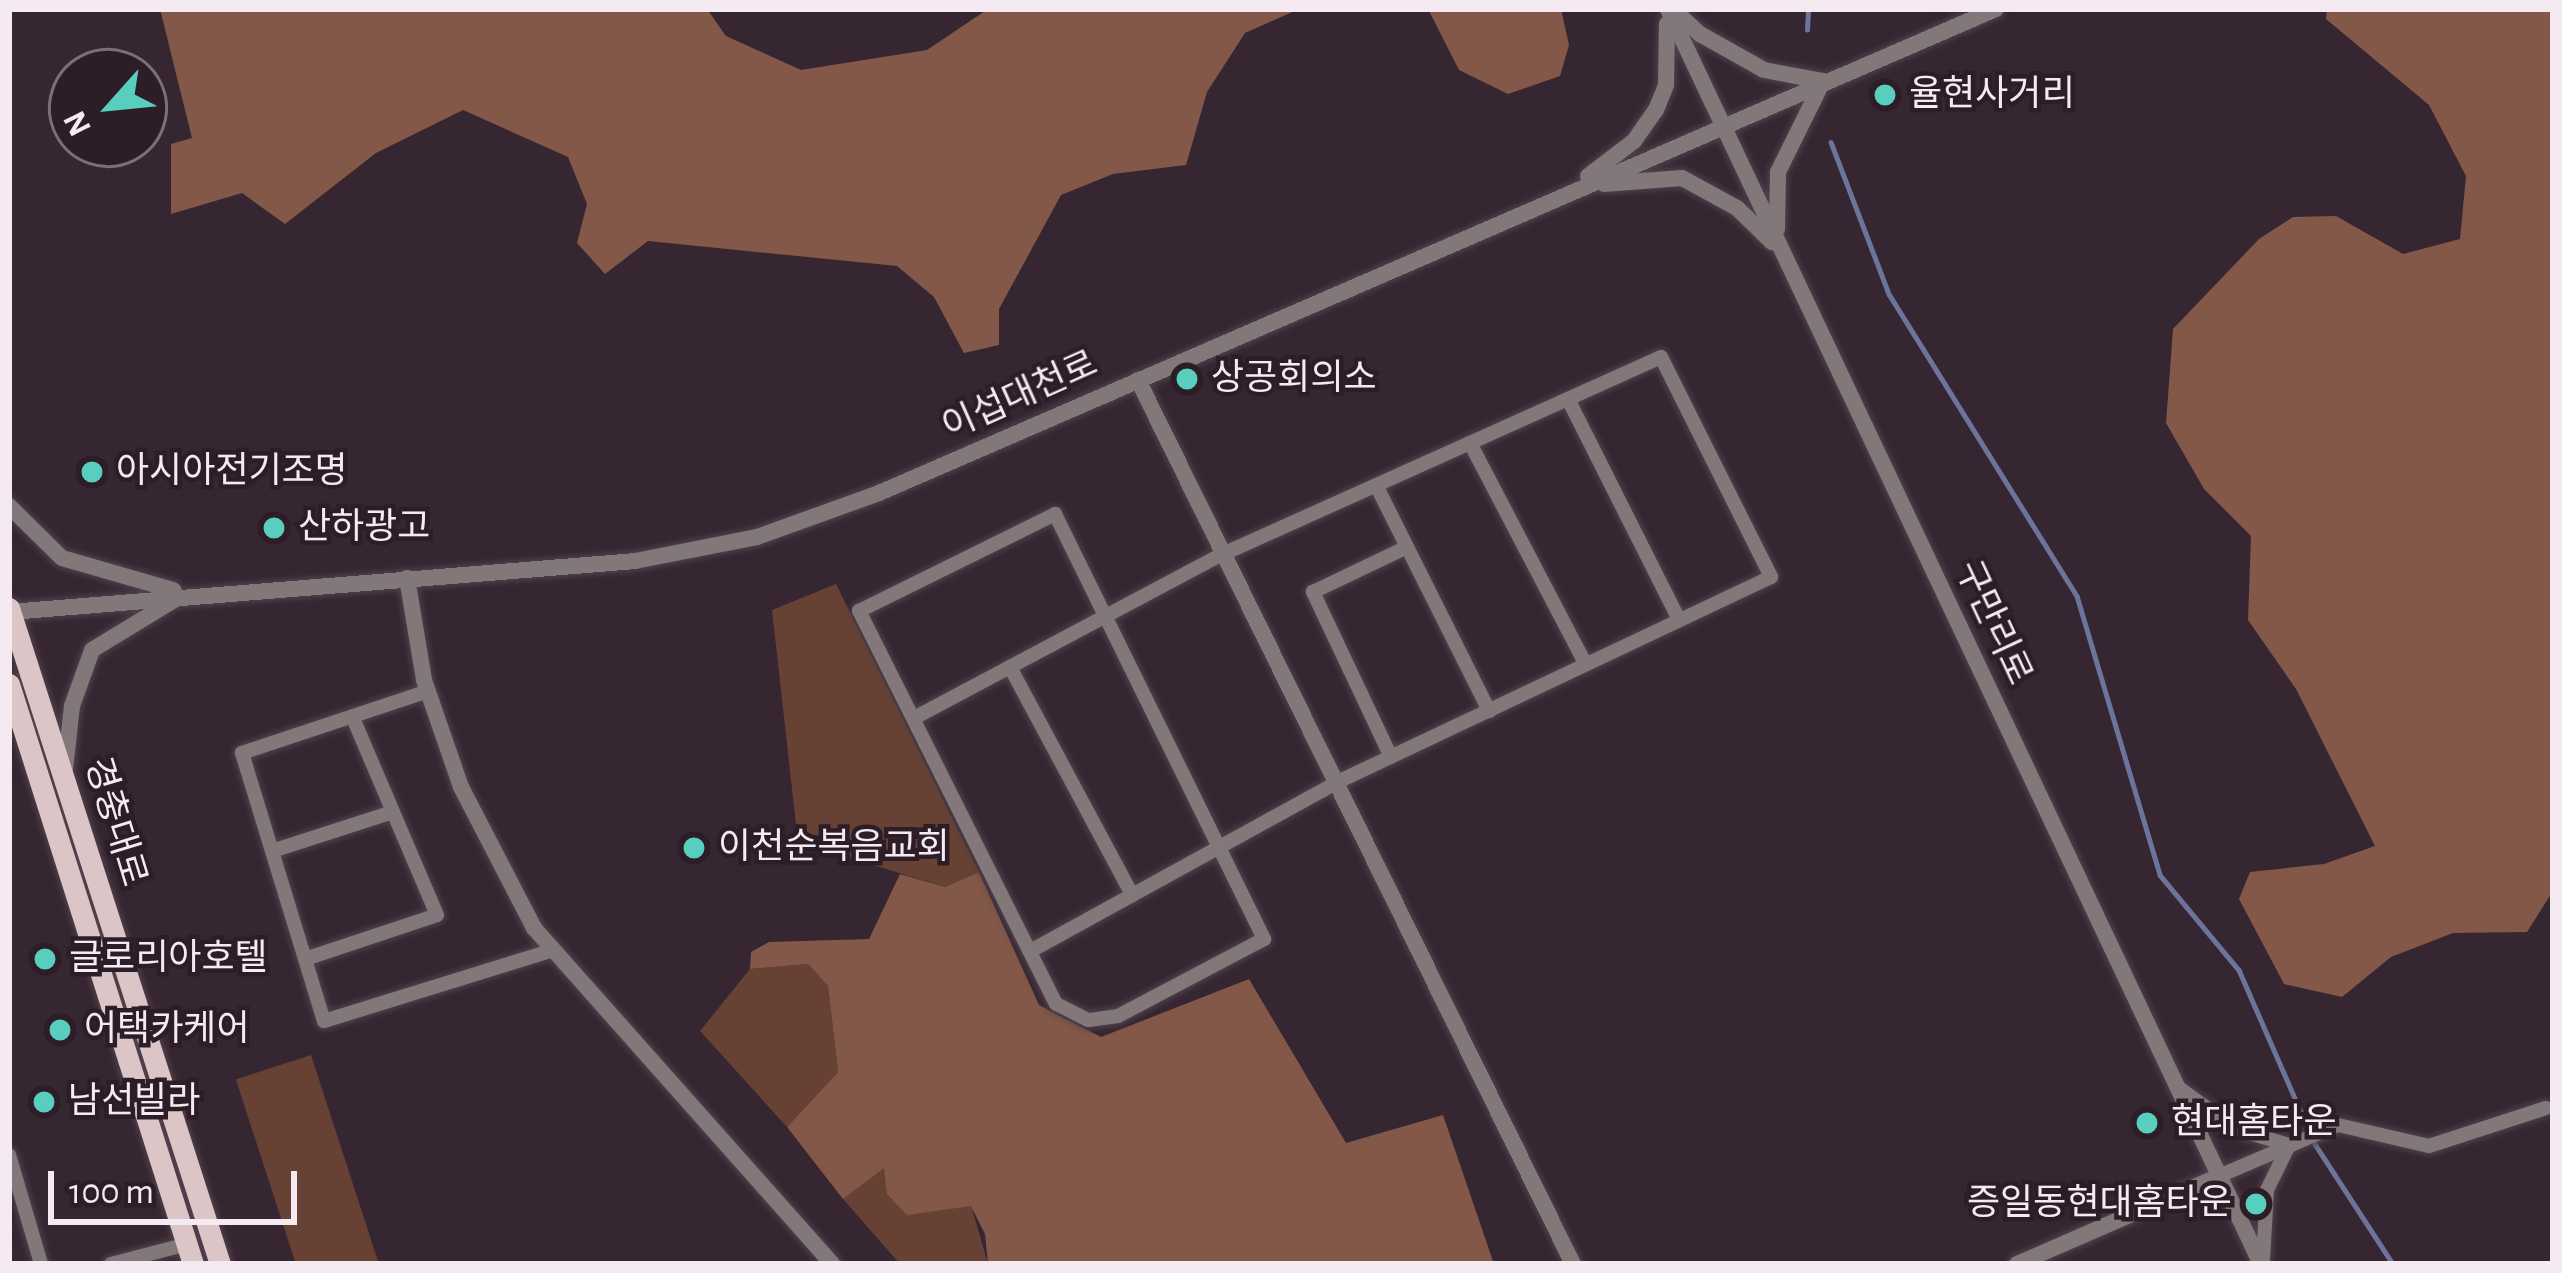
<!DOCTYPE html>
<html>
<head>
<meta charset="utf-8">
<style>
  body { margin:0 }
  #map { position:relative; width:2562px; height:1273px; overflow:hidden; background:#362631; font-family:"Alegreya Sans","Noto Sans KR",sans-serif }
  div>[style] { position:absolute }
  .green>* { inset:0; background:#674234; transform-origin:0 0 }
  .forest>* { inset:0; background:#835848 }
  .stream>* { height:4.5px; margin:-2.25px; padding:0 2.25px; transform-origin:2.25px; border-radius:2.25px; background:#6d749c }
  .roads { filter:drop-shadow(0 0 3px #51414c) drop-shadow(0 0 3px #51414c) }
  .minor>* { height:14px; margin:-7px; padding:0 7px; transform-origin:7px; border-radius:7px; background:#837879 }
  .tertiary>* { height:16px; margin:-8px; padding:0 8px; transform-origin:8px; border-radius:8px; background:#837879 }
  .primary>* { height:21px; margin:-10.5px; padding:0 10.5px; transform-origin:10.5px; border-radius:10.5px; background:#dbc5c7 }
  .dots>* { width:33px; height:33px; translate:-50% -50%; box-sizing:border-box; border:6px solid #2c1d27; border-radius:50% }
  span { translate:-50% -50%; white-space:nowrap; text-align:center; line-height:1.15; -webkit-text-stroke:9px #2c1d27; paint-order:stroke }
  .poi-label { font-size:36px; color:#f5eaf1 }
  .left { translate:0 -50%; text-align:left }
  .right { translate:-100% -50%; text-align:right }
  .street-label { font-size:36px; color:#f5eaf1 }
  .frame { position:absolute; inset:0; border:12px solid #f5eaf1; pointer-events:none }
  .north { position:absolute; left:48px; top:48px; width:120px; height:120px; box-sizing:border-box; background:#2c1d27; border:3px solid #7c6f78; border-radius:50%; rotate:243deg; font-size:33px; font-weight:700; line-height:48px; text-align:center; color:#f5eaf1 }
  .north::after { content:''; display:block; margin:auto; width:42px; height:54px; background:#58cebf; clip-path:polygon(50% 0,100% 100%,50% 72%,0 100%) }
  .scale { position:absolute; left:48px; top:1171px; width:249px; height:54px; box-sizing:border-box; border:6px solid #f5eaf1; border-top:0; padding-left:15px; font-size:36px; line-height:42px; white-space:nowrap; color:#f5eaf1; -webkit-text-stroke:9px #2c1d27; paint-order:stroke }
</style>
</head>
<body>
<div id="map">
  <div class="green">
    <i style="clip-path:polygon(836px 584px,979px 872px,945px 887px,798px 842px,772px 610px)"></i>
    <i style="clip-path:polygon(808px 964px,828px 986px,838px 1072px,787px 1127px,700px 1031px,750px 969px)"></i>
    <i style="left:311px;top:1055px;width:220px;height:79px;rotate:72deg"></i>
    <i style="clip-path:polygon(885px 1166px,907px 1214px,971px 1205px,988px 1264px,900px 1264px,843px 1199px)"></i>
  </div>
  <div class="forest">
    <i style="clip-path:polygon(160px 9px,707px 9px,726px 36px,801px 70px,927px 50px,988px 9px,1299px 9px,1245px 33px,1207px 92px,1186px 165px,1113px 174px,1061px 195px,999px 309px,999px 345px,964px 353px,934px 297px,897px 266px,648px 241px,605px 274px,577px 243px,587px 204px,568px 157px,463px 110px,376px 153px,285px 224px,242px 193px,171px 214px,171px 144px,192px 138px)"></i>
    <i style="clip-path:polygon(1428px 9px,1561px 9px,1569px 45px,1560px 76px,1508px 94px,1459px 70px)"></i>
    <i style="clip-path:polygon(2327px 9px,2553px 9px,2553px 891px,2527px 932px,2453px 933px,2391px 957px,2342px 997px,2284px 984px,2239px 899px,2250px 872px,2324px 864px,2375px 846px,2296px 689px,2248px 620px,2251px 536px,2204px 489px,2166px 423px,2173px 329px,2259px 239px,2293px 217px,2336px 216px,2403px 254px,2460px 239px,2466px 176px,2429px 105px,2326px 19px)"></i>
    <i style="clip-path:polygon(979px 872px,1039px 1005px,1101px 1037px,1249px 979px,1346px 1143px,1443px 1115px,1494px 1264px,988px 1264px,985px 1234px,971px 1206px,907px 1215px,887px 1194px,884px 1168px,843px 1199px,787px 1127px,838px 1072px,828px 986px,808px 964px,750px 969px,751px 952px,769px 942px,869px 939px,900px 874px,945px 887px)"></i>
  </div>
  <div class="stream">
    <i style="left:1807px;top:30px;width:21px;rotate:-87deg"></i>
    <i style="left:1831px;top:142px;width:163px;rotate:69.1deg"></i>
    <i style="left:1889px;top:294px;width:356px;rotate:58.1deg"></i>
    <i style="left:2077px;top:596px;width:291px;rotate:73.4deg"></i>
    <i style="left:2160px;top:875px;width:124px;rotate:50.3deg"></i>
    <i style="left:2239px;top:970px;width:190px;rotate:66.4deg"></i>
    <i style="left:2315px;top:1144px;width:143px;rotate:57deg"></i>
  </div>
  <div class="roads">
    <div class="minor">
      <i style="left:1568px;top:399px;width:247px;rotate:63.3deg"></i>
      <i style="left:1470px;top:443px;width:250px;rotate:62.4deg"></i>
      <i style="left:1376px;top:485px;width:253px;rotate:63.4deg"></i>
      <i style="left:1055px;top:514px;width:474px;rotate:63.8deg"></i>
      <i style="left:1264px;top:939px;width:165px;rotate:152.2deg"></i>
      <i style="left:1118px;top:1016px;width:30px;rotate:172deg"></i>
      <i style="left:1088px;top:1020px;width:36px;rotate:-153deg"></i>
      <i style="left:1056px;top:1004px;width:440px;rotate:-116.6deg"></i>
      <i style="left:859px;top:611px;width:219px;rotate:-26.3deg"></i>
      <i style="left:1010px;top:667px;width:259px;rotate:61.8deg"></i>
      <i style="left:428px;top:691px;width:196px;rotate:161.6deg"></i>
      <i style="left:242px;top:753px;width:280px;rotate:73deg"></i>
      <i style="left:324px;top:1021px;width:241px;rotate:-17.2deg"></i>
      <i style="left:914px;top:718px;width:350px;rotate:-28deg"></i>
      <i style="left:1223px;top:554px;width:480px;rotate:-24.2deg"></i>
      <i style="left:1661px;top:357px;width:246px;rotate:63.4deg"></i>
      <i style="left:1771px;top:577px;width:481px;rotate:154.7deg"></i>
      <i style="left:1336px;top:783px;width:349px;rotate:151.2deg"></i>
      <i style="left:1391px;top:757px;width:183px;rotate:-115.3deg"></i>
      <i style="left:1313px;top:592px;width:104px;rotate:-25.6deg"></i>
      <i style="left:272px;top:851px;width:127px;rotate:-17.9deg"></i>
      <i style="left:305px;top:959px;width:139px;rotate:-18.4deg"></i>
      <i style="left:437px;top:915px;width:216px;rotate:-113.1deg"></i>
      <i style="left:2179px;top:1088px;width:70px;rotate:35.7deg"></i>
      <i style="left:2236px;top:1129px;width:55px;rotate:16.8deg"></i>
      <i style="left:9px;top:1155px;width:114px;rotate:73.6deg"></i>
      <i style="left:2219px;top:1176px;width:129px;rotate:-23.2deg"></i>
      <i style="left:2338px;top:1125px;width:93px;rotate:13deg"></i>
      <i style="left:2429px;top:1146px;width:123px;rotate:-18deg"></i>
      <i style="left:2263px;top:1260px;width:70px;rotate:-86.7deg"></i>
      <i style="left:2267px;top:1190px;width:50px;rotate:-63.9deg"></i>
      <i style="left:111px;top:1264px;width:79px;rotate:-14.7deg"></i>
    </div>
    <div class="tertiary">
      <i style="left:1668px;top:9px;width:1388px;rotate:64.71deg"></i>
      <i style="left:1673px;top:9px;width:37px;rotate:43deg"></i>
      <i style="left:1700px;top:34px;width:73px;rotate:29.4deg"></i>
      <i style="left:1764px;top:70px;width:60px;rotate:10.6deg"></i>
      <i style="left:1823px;top:81px;width:102px;rotate:116.3deg"></i>
      <i style="left:1778px;top:172px;width:57px;rotate:91deg"></i>
      <i style="left:1588px;top:176px;width:58px;rotate:-37.3deg"></i>
      <i style="left:1634px;top:141px;width:38px;rotate:-55deg"></i>
      <i style="left:1656px;top:110px;width:27px;rotate:-68deg"></i>
      <i style="left:1666px;top:85px;width:61px;rotate:-89.1deg"></i>
      <i style="left:1604px;top:184px;width:78px;rotate:-4.4deg"></i>
      <i style="left:1682px;top:178px;width:63px;rotate:28.6deg"></i>
      <i style="left:1737px;top:208px;width:49px;rotate:44.2deg"></i>
      <i style="left:1138px;top:380px;width:985px;rotate:63.8deg"></i>
      <i style="left:9px;top:506px;width:74px;rotate:44.5deg"></i>
      <i style="left:62px;top:558px;width:116px;rotate:16.1deg"></i>
      <i style="left:407px;top:578px;width:103px;rotate:80.5deg"></i>
      <i style="left:424px;top:680px;width:113px;rotate:70.9deg"></i>
      <i style="left:461px;top:787px;width:159px;rotate:62.6deg"></i>
      <i style="left:534px;top:928px;width:449px;rotate:48.4deg"></i>
      <i style="left:10px;top:612px;width:627px;rotate:-4.66deg"></i>
      <i style="left:635px;top:561px;width:124px;rotate:-11.1deg"></i>
      <i style="left:757px;top:537px;width:130px;rotate:-19.8deg"></i>
      <i style="left:879px;top:493px;width:1217px;rotate:-23.43deg"></i>
      <i style="left:65px;top:770px;width:64px;rotate:-83.8deg"></i>
      <i style="left:72px;top:706px;width:59px;rotate:-70.3deg"></i>
      <i style="left:92px;top:650px;width:102px;rotate:-31.3deg"></i>
      <i style="left:2017px;top:1264px;width:220px;rotate:-23.5deg"></i>
    </div>
    <div class="primary">
      <i style="left:9px;top:608px;width:689px;rotate:72.17deg"></i>
      <i style="left:9px;top:684px;width:608px;rotate:72.4deg"></i>
    </div>
  </div>
  <div class="dots">
    <i style="left:1885px;top:95px;background:#58cebf"></i>
    <i style="left:1187px;top:379px;background:#58cebf"></i>
    <i style="left:92px;top:472px;background:#58cebf"></i>
    <i style="left:274px;top:528px;background:#58cebf"></i>
    <i style="left:694px;top:848px;background:#58cebf"></i>
    <i style="left:45px;top:959px;background:#58cebf"></i>
    <i style="left:60px;top:1030px;background:#58cebf"></i>
    <i style="left:44px;top:1102px;background:#58cebf"></i>
    <i style="left:2147px;top:1123px;background:#58cebf"></i>
    <i style="left:2256px;top:1204px;background:#58cebf"></i>
  </div>
  <div class="poi-label">
    <span class="left" style="left:1909px;top:95px">율현사거리</span>
    <span class="left" style="left:1211px;top:379px">상공회의소</span>
    <span class="left" style="left:116px;top:472px">아시아전기조명</span>
    <span class="left" style="left:298px;top:528px">산하광고</span>
    <span class="left" style="left:718px;top:848px">이천순복음교회</span>
    <span class="left" style="left:69px;top:959px">글로리아호텔</span>
    <span class="left" style="left:84px;top:1030px">어택카케어</span>
    <span class="left" style="left:68px;top:1102px">남선빌라</span>
    <span class="left" style="left:2171px;top:1123px">현대홈타운</span>
    <span class="right" style="left:2232px;top:1204px">증일동현대홈타운</span>
  </div>
  <div class="street-label">
    <span style="left:1020px;top:396px;rotate:-24deg">이섭대천로</span>
    <span style="left:1993px;top:623px;rotate:65deg">구만리로</span>
    <span style="left:115px;top:822px;rotate:73deg">경충대로</span>
  </div>
  <div class="frame"></div>
  <div class="north">N</div>
  <div class="scale">100 m</div>
</div>
</body>
</html>
